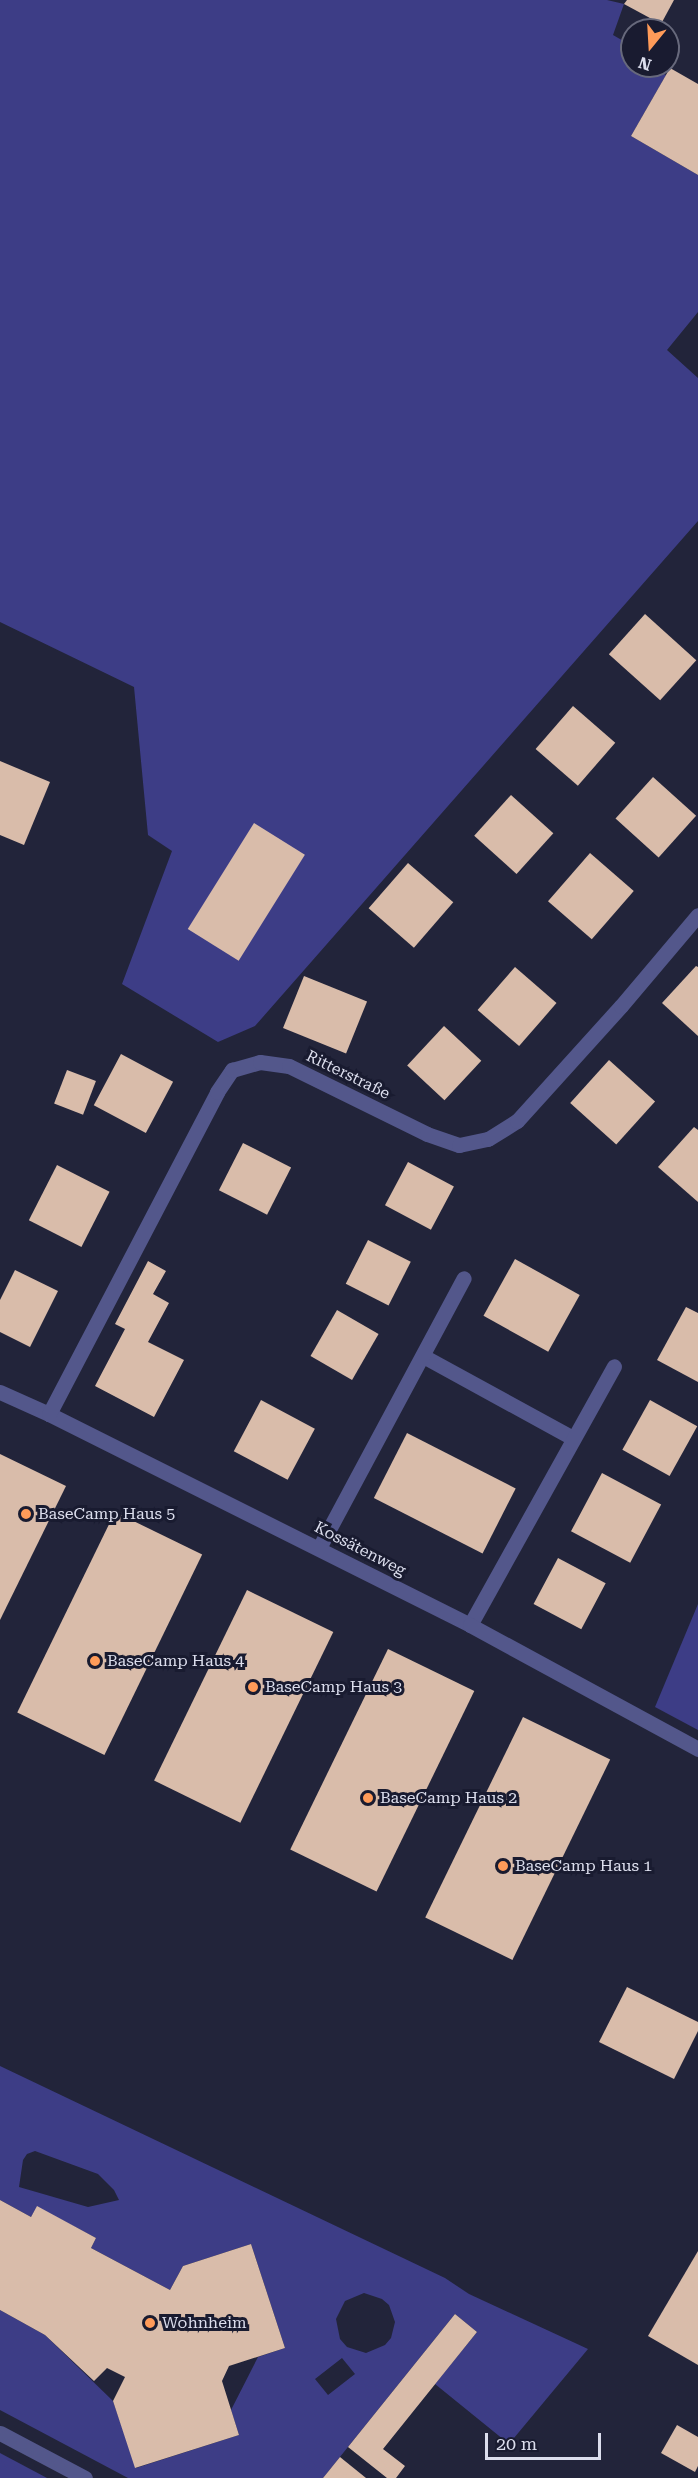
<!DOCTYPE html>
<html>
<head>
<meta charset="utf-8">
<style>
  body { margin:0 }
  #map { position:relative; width:698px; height:2478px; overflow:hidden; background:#22243a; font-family:"Roboto Serif",serif }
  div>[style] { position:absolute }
  .green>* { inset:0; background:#3d3d86 }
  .building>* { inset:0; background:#d9bcaa; transform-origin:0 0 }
  .service>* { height:15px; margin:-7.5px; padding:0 7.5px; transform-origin:7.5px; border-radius:7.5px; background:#53578b }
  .minor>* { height:15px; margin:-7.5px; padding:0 7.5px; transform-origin:7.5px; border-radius:7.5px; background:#53578b }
  .dots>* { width:16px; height:16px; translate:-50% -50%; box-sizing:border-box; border:3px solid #191b30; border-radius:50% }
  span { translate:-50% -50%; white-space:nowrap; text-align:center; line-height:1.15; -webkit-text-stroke:6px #191b30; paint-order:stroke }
  .street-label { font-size:16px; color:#dcdeed }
  .poi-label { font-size:16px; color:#dcdeed }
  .left { translate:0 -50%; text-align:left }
  .north { position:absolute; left:620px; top:18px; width:60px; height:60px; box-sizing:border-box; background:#191b30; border:2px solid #67697c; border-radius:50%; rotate:198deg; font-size:16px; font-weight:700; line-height:24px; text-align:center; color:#dcdeed }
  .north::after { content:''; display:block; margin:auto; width:21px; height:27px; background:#ff9b59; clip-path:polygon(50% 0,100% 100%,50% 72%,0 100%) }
  .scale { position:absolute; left:485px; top:2433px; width:116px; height:27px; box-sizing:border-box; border:3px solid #dcdeed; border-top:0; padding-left:8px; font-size:18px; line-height:21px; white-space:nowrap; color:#dcdeed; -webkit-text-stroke:4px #191b30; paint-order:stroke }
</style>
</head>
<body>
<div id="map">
  <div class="green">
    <i style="clip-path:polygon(0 0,607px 0,624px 4px,613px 35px,632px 46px,632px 66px,654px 66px,655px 69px,666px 75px,631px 136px,698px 175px,698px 312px,667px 350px,698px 378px,698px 521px,255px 1026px,218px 1042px,122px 984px,172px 851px,148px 835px,134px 687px,0 622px)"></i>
    <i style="clip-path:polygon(698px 1604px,698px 1730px,655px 1707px)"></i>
    <i style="clip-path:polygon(evenodd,0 2066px,445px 2278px,469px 2294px,588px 2349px,509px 2444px,435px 2384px,477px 2332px,455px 2314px,323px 2478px,128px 2478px,0 2410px,0 2310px,45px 2335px,113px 2401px,136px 2468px,239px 2435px,231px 2410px,258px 2357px,285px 2348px,251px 2244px,183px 2266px,170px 2290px,91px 2248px,96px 2238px,37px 2207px,31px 2217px,0 2200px,0 2066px,35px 2151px,98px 2174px,114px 2190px,119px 2200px,88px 2207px,19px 2187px,23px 2160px,27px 2154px,35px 2151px,0 2066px,364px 2293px,382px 2299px,389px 2305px,395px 2322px,391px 2338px,385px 2345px,366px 2353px,347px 2347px,340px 2339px,336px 2319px,345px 2301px,364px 2293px,0 2066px,342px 2358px,355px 2374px,328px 2395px,315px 2379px,342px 2358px)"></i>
    <i style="clip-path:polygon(0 2453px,47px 2478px,0 2478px)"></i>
  </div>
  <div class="building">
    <i style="clip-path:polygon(627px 0,674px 0,661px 24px,624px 4px)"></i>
    <i style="clip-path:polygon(670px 68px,698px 84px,698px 175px,631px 136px)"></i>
    <i style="left:645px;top:614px;width:69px;height:54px;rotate:42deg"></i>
    <i style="left:573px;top:706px;width:56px;height:57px;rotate:41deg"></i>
    <i style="clip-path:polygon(0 761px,50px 782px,24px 845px,0 835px)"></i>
    <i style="left:653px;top:777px;width:58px;height:56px;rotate:42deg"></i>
    <i style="left:511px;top:795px;width:57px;height:55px;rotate:42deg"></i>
    <i style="left:254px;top:823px;width:60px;height:125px;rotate:32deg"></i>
    <i style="left:590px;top:853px;width:58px;height:64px;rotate:41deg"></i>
    <i style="left:408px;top:863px;width:60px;height:60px;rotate:41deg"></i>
    <i style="clip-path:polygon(696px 966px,698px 967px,698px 1036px,662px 1003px)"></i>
    <i style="left:515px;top:967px;width:55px;height:57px;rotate:41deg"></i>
    <i style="left:304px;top:976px;width:68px;height:56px;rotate:22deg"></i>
    <i style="left:444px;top:1026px;width:51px;height:54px;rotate:43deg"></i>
    <i style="left:121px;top:1054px;width:59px;height:58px;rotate:28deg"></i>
    <i style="left:609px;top:1060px;width:62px;height:58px;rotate:42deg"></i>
    <i style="left:67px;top:1070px;width:31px;height:36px;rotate:21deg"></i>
    <i style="clip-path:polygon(694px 1127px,698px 1130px,698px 1202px,658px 1167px)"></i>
    <i style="left:243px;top:1143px;width:54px;height:53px;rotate:27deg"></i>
    <i style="left:408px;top:1162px;width:52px;height:49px;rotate:28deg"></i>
    <i style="left:57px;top:1165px;width:59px;height:62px;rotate:27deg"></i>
    <i style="left:368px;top:1240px;width:48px;height:49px;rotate:27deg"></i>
    <i style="left:515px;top:1259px;width:74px;height:65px;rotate:29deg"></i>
    <i style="clip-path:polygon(148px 1261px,166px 1271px,153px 1294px,169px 1303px,148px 1342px,184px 1360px,154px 1417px,95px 1386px,125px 1329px,115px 1324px)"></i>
    <i style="clip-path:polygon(15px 1270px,58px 1291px,30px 1347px,0 1332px,0 1300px)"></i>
    <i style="clip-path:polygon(686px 1307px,698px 1313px,698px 1382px,657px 1360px)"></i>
    <i style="left:337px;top:1310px;width:48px;height:53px;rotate:30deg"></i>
    <i style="left:261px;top:1400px;width:61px;height:58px;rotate:28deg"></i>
    <i style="left:650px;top:1400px;width:54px;height:57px;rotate:29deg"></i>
    <i style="left:407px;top:1433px;width:122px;height:73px;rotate:27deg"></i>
    <i style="clip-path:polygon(0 1454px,66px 1486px,0 1620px)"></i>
    <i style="left:602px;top:1473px;width:67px;height:66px;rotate:28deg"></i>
    <i style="left:115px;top:1512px;width:97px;height:223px;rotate:26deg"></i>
    <i style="left:558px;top:1558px;width:54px;height:52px;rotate:28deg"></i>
    <i style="left:247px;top:1590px;width:96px;height:212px;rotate:26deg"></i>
    <i style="left:388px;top:1649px;width:96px;height:223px;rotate:26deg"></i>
    <i style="left:523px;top:1717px;width:97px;height:223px;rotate:26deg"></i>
    <i style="clip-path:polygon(627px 1987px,698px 2022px,698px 2031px,674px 2079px,599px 2042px)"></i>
    <i style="clip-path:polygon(0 2200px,31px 2217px,37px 2206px,96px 2238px,91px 2248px,170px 2290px,183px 2266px,251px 2244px,285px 2348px,229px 2366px,222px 2381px,239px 2435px,135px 2468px,113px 2401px,125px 2377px,107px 2368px,94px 2381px,45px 2335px,0 2310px)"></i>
    <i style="clip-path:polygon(698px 2251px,698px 2365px,648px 2336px)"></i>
    <i style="clip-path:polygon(455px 2314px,477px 2332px,383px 2449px,405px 2466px,396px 2478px,387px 2478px,348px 2447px)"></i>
    <i style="clip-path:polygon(677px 2425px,698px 2437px,698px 2466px,695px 2472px,661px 2453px)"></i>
    <i style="clip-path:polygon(340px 2457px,366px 2478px,323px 2478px)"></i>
  </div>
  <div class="service">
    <i style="left:423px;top:1356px;width:171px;rotate:28.7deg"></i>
    <i style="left:319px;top:1548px;width:306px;rotate:-61.8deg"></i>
    <i style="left:470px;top:1625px;width:296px;rotate:-60.9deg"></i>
  </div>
  <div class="minor">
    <i style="left:0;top:1392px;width:54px;rotate:24.2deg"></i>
    <i style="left:49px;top:1414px;width:471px;rotate:26.6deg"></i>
    <i style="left:470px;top:1625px;width:260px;rotate:28.5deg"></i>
    <i style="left:49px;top:1414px;width:363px;rotate:-62.4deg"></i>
    <i style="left:217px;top:1092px;width:27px;rotate:-56deg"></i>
    <i style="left:232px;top:1070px;width:29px;rotate:-16deg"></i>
    <i style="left:260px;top:1062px;width:29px;rotate:8deg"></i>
    <i style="left:289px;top:1066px;width:154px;rotate:26.2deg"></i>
    <i style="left:427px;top:1134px;width:34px;rotate:19deg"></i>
    <i style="left:459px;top:1145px;width:30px;rotate:-12deg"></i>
    <i style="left:488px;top:1139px;width:34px;rotate:-32deg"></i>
    <i style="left:517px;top:1121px;width:155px;rotate:-47.9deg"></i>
    <i style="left:621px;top:1006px;width:119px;rotate:-49.8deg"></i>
    <i style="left:0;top:2433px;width:96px;rotate:27.9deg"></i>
  </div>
  <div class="dots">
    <i style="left:26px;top:1514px;background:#ff9b59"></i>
    <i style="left:95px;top:1661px;background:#ff9b59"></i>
    <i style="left:253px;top:1687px;background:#ff9b59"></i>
    <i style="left:368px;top:1798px;background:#ff9b59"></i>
    <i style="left:503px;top:1866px;background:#ff9b59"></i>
    <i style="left:150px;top:2323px;background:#ff9b59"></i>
  </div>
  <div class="street-label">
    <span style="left:348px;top:1075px;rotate:26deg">Ritterstraße</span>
    <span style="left:360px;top:1549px;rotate:27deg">Kossätenweg</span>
  </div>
  <div class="poi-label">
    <span class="left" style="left:38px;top:1514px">BaseCamp Haus 5</span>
    <span class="left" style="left:107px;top:1661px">BaseCamp Haus 4</span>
    <span class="left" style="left:265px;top:1687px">BaseCamp Haus 3</span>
    <span class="left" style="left:380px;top:1798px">BaseCamp Haus 2</span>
    <span class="left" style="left:515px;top:1866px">BaseCamp Haus 1</span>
    <span class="left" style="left:162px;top:2323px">Wohnheim</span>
  </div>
  <div class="north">N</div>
  <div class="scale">20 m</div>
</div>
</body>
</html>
